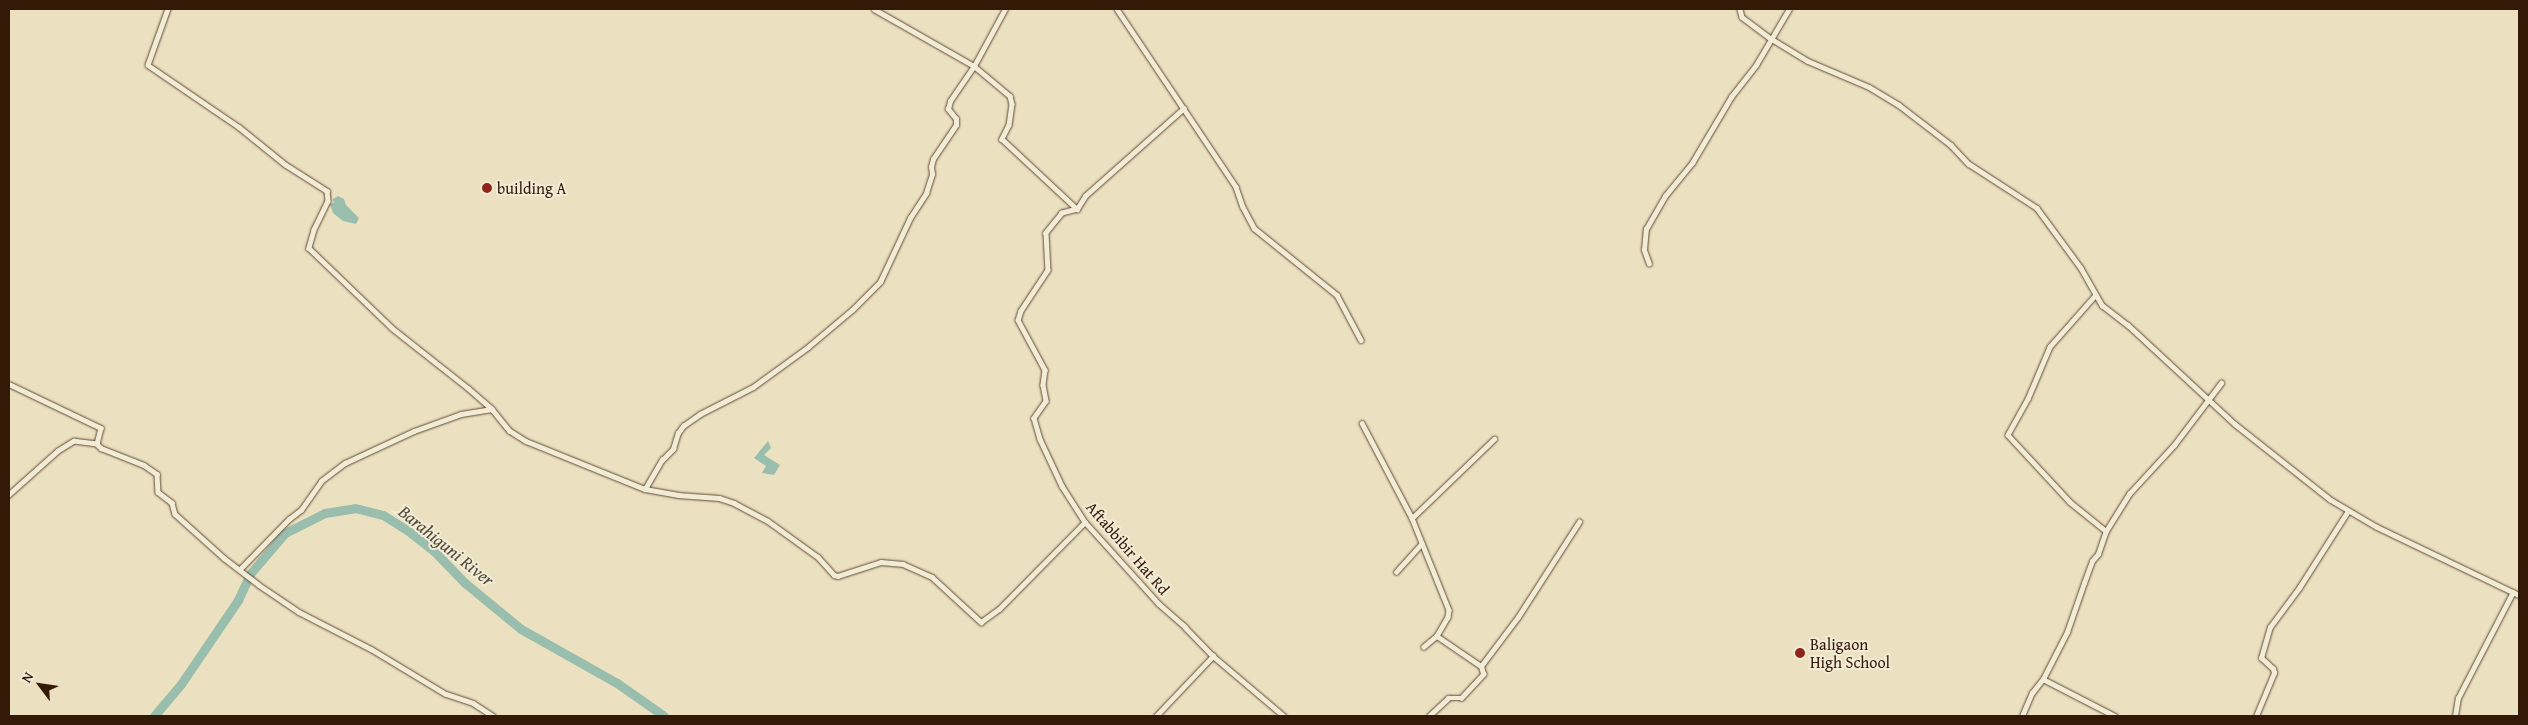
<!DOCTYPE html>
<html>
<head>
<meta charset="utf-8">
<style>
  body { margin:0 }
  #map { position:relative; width:2528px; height:725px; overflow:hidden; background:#ebe0c0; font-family:"Gentium Book Plus",serif }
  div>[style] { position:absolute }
  .water>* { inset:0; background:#99bead }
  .river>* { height:9px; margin:-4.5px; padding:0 4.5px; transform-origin:4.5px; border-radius:4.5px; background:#99bead }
  .roads { filter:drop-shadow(0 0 1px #624b35) drop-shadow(0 0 1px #624b35) }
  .minor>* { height:4.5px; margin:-2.25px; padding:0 2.25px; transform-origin:2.25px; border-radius:2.25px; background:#f2ebd6 }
  .dots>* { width:14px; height:14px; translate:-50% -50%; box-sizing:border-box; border:2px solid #f2ebd6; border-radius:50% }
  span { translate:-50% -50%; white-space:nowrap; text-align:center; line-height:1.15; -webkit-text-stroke:4px #f2ebd6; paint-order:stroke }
  .poi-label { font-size:16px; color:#341907 }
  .left { translate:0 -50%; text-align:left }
  .street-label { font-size:16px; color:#341907 }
  .water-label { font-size:18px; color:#524b39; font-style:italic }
  .frame { position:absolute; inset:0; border:10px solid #341907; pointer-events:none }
  .north { position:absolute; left:15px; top:660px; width:50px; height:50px; -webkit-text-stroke:4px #f2ebd6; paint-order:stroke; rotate:301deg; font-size:14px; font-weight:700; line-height:20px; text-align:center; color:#341907 }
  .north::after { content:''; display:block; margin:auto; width:18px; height:22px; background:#341907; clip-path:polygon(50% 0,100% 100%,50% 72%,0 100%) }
</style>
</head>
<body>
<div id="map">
  <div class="water">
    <i style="clip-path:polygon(338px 196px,344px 199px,346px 205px,359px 218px,356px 224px,343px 221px,333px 213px,330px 204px,334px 203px,333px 199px)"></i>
    <i style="clip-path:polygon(768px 441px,771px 448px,764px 455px,780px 465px,774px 475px,762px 473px,766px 466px,754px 458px)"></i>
  </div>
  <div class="river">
    <i style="left:154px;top:716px;width:42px;rotate:-49.8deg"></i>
    <i style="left:181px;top:684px;width:102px;rotate:-55.8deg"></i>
    <i style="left:238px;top:600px;width:29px;rotate:-65deg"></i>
    <i style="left:250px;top:574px;width:54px;rotate:-49.5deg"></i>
    <i style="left:285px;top:533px;width:45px;rotate:-26.6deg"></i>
    <i style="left:325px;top:513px;width:30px;rotate:-9deg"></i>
    <i style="left:355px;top:508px;width:29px;rotate:14deg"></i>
    <i style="left:383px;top:515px;width:28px;rotate:32deg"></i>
    <i style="left:407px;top:530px;width:34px;rotate:38deg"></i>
    <i style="left:434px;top:551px;width:45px;rotate:45.9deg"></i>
    <i style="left:465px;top:583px;width:72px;rotate:39.4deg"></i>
    <i style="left:521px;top:629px;width:110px;rotate:29.4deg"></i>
    <i style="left:617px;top:683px;width:57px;rotate:35.1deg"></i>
  </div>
  <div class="roads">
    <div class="minor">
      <i style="left:168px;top:9px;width:59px;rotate:109.7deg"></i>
      <i style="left:148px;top:65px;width:110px;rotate:34.3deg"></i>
      <i style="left:239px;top:127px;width:60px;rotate:39deg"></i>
      <i style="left:286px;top:165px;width:49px;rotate:32.4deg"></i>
      <i style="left:327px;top:191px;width:10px;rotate:84deg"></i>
      <i style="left:328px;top:201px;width:32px;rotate:116deg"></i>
      <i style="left:314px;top:230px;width:19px;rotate:106deg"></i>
      <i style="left:309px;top:248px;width:115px;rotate:43.9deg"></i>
      <i style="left:392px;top:328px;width:97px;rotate:38.3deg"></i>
      <i style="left:468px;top:388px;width:32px;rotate:41deg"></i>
      <i style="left:492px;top:409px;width:28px;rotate:51deg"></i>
      <i style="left:510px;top:431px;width:19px;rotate:32deg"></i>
      <i style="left:526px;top:441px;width:128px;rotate:22deg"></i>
      <i style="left:645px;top:489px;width:34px;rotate:10deg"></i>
      <i style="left:678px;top:495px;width:41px;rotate:4.2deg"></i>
      <i style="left:719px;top:498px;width:16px;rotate:18deg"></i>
      <i style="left:734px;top:503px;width:38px;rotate:28deg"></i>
      <i style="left:768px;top:521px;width:62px;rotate:35.8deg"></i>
      <i style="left:818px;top:557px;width:24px;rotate:48deg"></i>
      <i style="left:834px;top:575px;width:4px;rotate:14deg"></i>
      <i style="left:838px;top:576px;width:45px;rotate:-18deg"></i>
      <i style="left:881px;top:562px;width:22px;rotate:5deg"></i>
      <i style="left:903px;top:564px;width:32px;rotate:24deg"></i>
      <i style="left:932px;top:577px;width:67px;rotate:42.6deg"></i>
      <i style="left:981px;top:622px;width:22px;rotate:-36deg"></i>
      <i style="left:999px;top:609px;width:122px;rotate:-45.3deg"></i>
      <i style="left:874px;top:9px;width:115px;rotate:29.7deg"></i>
      <i style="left:974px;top:66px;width:47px;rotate:39.8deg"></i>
      <i style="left:1010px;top:96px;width:8px;rotate:76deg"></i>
      <i style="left:1012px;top:104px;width:21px;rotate:98deg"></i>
      <i style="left:1009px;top:125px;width:16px;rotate:117deg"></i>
      <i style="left:1002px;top:139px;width:103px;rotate:43deg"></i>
      <i style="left:1117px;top:9px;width:214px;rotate:56.2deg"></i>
      <i style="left:1236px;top:187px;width:21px;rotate:71deg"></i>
      <i style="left:1243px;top:207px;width:24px;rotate:62deg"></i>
      <i style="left:1254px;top:228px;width:107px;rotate:38.9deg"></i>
      <i style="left:1337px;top:295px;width:51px;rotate:61.9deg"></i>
      <i style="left:1740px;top:9px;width:8px;rotate:76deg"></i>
      <i style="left:1742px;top:17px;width:35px;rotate:37deg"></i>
      <i style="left:1770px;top:38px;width:44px;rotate:31.2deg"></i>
      <i style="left:1808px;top:61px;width:66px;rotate:23.1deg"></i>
      <i style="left:1869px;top:87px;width:35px;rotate:31deg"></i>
      <i style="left:1899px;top:105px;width:66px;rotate:37.6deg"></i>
      <i style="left:1951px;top:145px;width:26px;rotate:47deg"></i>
      <i style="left:1969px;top:164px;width:81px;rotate:32.9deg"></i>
      <i style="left:2037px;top:208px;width:74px;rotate:53.7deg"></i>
      <i style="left:2081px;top:268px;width:43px;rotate:60.4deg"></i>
      <i style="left:2102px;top:305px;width:33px;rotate:38deg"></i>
      <i style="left:2128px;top:325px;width:146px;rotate:42.8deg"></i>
      <i style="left:2235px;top:424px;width:122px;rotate:38.4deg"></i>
      <i style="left:2331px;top:500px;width:53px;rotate:30.4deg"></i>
      <i style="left:2377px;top:527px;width:157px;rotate:25.6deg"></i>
      <i style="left:1077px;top:209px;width:16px;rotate:165deg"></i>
      <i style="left:1062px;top:213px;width:26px;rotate:129deg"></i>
      <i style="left:1046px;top:233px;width:37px;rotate:87deg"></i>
      <i style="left:1048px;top:270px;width:49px;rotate:123.4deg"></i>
      <i style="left:1021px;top:311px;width:9px;rotate:108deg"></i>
      <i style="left:1018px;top:320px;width:57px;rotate:61.6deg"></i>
      <i style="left:1045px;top:370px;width:15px;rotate:98deg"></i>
      <i style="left:1043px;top:385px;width:16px;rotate:79deg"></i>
      <i style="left:1046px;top:401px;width:21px;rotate:125deg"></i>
      <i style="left:1034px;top:418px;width:22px;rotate:74deg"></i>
      <i style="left:1040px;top:439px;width:52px;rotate:64.9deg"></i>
      <i style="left:1062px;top:486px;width:43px;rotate:57.4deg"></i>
      <i style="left:1085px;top:522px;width:110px;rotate:47.9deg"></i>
      <i style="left:1159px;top:604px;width:35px;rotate:41deg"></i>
      <i style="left:1185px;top:627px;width:40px;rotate:46deg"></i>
      <i style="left:1213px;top:656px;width:93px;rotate:40.2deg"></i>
      <i style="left:1077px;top:209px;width:15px;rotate:-58deg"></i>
      <i style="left:1085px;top:196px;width:132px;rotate:-41.6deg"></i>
      <i style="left:1649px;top:264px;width:15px;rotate:-110deg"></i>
      <i style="left:1644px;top:250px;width:21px;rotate:-85deg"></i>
      <i style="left:1646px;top:229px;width:38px;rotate:-60deg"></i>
      <i style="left:1665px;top:196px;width:43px;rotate:-50.7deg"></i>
      <i style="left:1692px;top:163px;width:77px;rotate:-59.4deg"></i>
      <i style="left:1731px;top:97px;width:41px;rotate:-52deg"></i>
      <i style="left:1756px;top:65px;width:65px;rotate:-59.5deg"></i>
      <i style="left:2096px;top:295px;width:69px;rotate:131.5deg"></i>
      <i style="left:2050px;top:347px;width:56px;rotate:112.9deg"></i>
      <i style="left:2028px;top:399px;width:41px;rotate:119.1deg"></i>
      <i style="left:2008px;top:435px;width:91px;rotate:47.2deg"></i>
      <i style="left:2070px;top:502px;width:46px;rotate:38.9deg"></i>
      <i style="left:9px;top:384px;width:102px;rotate:25.6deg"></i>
      <i style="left:101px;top:428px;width:16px;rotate:104deg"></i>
      <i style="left:97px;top:444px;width:23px;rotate:-173deg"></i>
      <i style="left:74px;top:441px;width:19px;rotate:148deg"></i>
      <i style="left:58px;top:451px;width:66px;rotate:138.1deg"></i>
      <i style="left:1362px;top:423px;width:107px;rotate:62.2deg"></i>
      <i style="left:1412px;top:518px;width:99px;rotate:68.1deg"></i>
      <i style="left:1449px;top:610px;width:7px;rotate:98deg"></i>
      <i style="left:1448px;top:617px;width:22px;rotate:120deg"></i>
      <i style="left:1437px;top:636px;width:17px;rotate:140deg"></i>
      <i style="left:97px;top:444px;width:6px;rotate:45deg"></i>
      <i style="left:101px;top:448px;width:46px;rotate:21.6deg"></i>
      <i style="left:144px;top:465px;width:16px;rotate:35deg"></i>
      <i style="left:157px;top:474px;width:18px;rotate:87deg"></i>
      <i style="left:158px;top:492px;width:18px;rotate:38deg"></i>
      <i style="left:172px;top:503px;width:11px;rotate:75deg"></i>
      <i style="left:175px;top:514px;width:66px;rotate:41.9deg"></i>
      <i style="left:224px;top:558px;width:44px;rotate:37.6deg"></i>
      <i style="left:259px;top:585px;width:48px;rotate:34deg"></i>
      <i style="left:299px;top:612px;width:81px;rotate:27.2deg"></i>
      <i style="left:371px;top:649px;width:87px;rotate:31deg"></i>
      <i style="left:446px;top:694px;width:28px;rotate:18deg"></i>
      <i style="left:473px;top:703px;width:24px;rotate:33deg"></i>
      <i style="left:645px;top:489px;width:34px;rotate:-60deg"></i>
      <i style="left:662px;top:460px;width:16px;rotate:-45deg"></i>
      <i style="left:673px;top:449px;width:17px;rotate:-73deg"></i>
      <i style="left:678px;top:433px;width:9px;rotate:-54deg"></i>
      <i style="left:683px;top:426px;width:21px;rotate:-35deg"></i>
      <i style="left:700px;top:414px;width:59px;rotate:-27deg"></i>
      <i style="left:753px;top:387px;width:68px;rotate:-36deg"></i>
      <i style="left:808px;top:347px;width:57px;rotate:-40.1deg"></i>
      <i style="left:852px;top:310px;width:40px;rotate:-45deg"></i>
      <i style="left:880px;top:282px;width:71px;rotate:-64.9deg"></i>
      <i style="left:910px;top:218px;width:30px;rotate:-57deg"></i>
      <i style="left:926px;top:193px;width:20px;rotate:-72deg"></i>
      <i style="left:932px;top:174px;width:7px;rotate:-98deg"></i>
      <i style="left:931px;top:167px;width:8px;rotate:-76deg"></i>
      <i style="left:933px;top:159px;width:41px;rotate:-55.9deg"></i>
      <i style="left:956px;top:125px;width:6px;rotate:-90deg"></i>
      <i style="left:956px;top:119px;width:13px;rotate:-129deg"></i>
      <i style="left:948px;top:109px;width:8px;rotate:-76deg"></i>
      <i style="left:950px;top:101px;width:42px;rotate:-55.6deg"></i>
      <i style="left:974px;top:66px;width:65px;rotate:-61.5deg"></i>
      <i style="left:1412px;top:518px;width:114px;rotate:-43.9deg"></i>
      <i style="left:240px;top:569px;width:70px;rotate:-45.6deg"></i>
      <i style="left:289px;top:519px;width:15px;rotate:-37deg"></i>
      <i style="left:301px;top:510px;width:35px;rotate:-55deg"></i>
      <i style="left:321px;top:481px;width:30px;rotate:-37deg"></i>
      <i style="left:345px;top:463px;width:76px;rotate:-24.9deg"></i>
      <i style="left:414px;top:431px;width:50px;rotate:-19.9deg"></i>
      <i style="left:461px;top:414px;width:31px;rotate:-9deg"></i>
      <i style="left:1396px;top:572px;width:38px;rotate:-48deg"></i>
      <i style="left:1437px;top:636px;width:53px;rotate:34.3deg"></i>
      <i style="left:1481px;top:666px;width:61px;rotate:-52.9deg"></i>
      <i style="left:1518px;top:617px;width:113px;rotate:-57.3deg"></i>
      <i style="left:2043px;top:679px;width:81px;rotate:27.2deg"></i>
      <i style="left:1156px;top:716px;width:83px;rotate:-46.5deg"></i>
      <i style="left:1429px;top:716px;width:26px;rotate:-43deg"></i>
      <i style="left:1448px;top:698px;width:13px"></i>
      <i style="left:1461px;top:698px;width:33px;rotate:-47deg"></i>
      <i style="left:1483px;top:674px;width:8px;rotate:-104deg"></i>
      <i style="left:2022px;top:716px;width:25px;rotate:-67deg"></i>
      <i style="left:2032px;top:693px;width:18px;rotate:-52deg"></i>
      <i style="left:2043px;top:679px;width:53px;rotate:-62.9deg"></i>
      <i style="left:2067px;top:632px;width:52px;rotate:-70.9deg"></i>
      <i style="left:2084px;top:583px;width:23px;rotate:-70deg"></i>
      <i style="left:2092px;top:561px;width:9px;rotate:-49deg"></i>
      <i style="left:2098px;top:554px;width:24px;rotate:-71deg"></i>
      <i style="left:2106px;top:531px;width:44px;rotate:-58.1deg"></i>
      <i style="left:2129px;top:494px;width:67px;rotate:-47.4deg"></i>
      <i style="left:2174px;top:445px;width:78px;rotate:-52.8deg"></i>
      <i style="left:2256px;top:716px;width:47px;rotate:-67.3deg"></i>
      <i style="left:2274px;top:673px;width:4px;rotate:-104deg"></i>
      <i style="left:2273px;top:669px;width:16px;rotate:-137deg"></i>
      <i style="left:2261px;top:658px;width:32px;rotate:-74deg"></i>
      <i style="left:2270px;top:627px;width:49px;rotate:-53.4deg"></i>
      <i style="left:2299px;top:588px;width:91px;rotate:-57.5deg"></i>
      <i style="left:2455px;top:716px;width:18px;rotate:-81deg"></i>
      <i style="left:2458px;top:698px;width:119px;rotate:-62.6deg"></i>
    </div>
  </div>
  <div class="dots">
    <i style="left:487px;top:188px;background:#8f2418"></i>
    <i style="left:1800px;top:653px;background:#8f2418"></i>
  </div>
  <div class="poi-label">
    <span class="left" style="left:497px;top:188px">building A</span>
    <span class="left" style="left:1810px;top:653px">Baligaon<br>High School</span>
  </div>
  <div class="street-label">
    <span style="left:1128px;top:548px;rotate:49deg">Aftabbibir Hat Rd</span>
  </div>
  <div class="water-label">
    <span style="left:446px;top:546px;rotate:39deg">Barahiguni River</span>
  </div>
  <div class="frame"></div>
  <div class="north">N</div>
</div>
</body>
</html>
